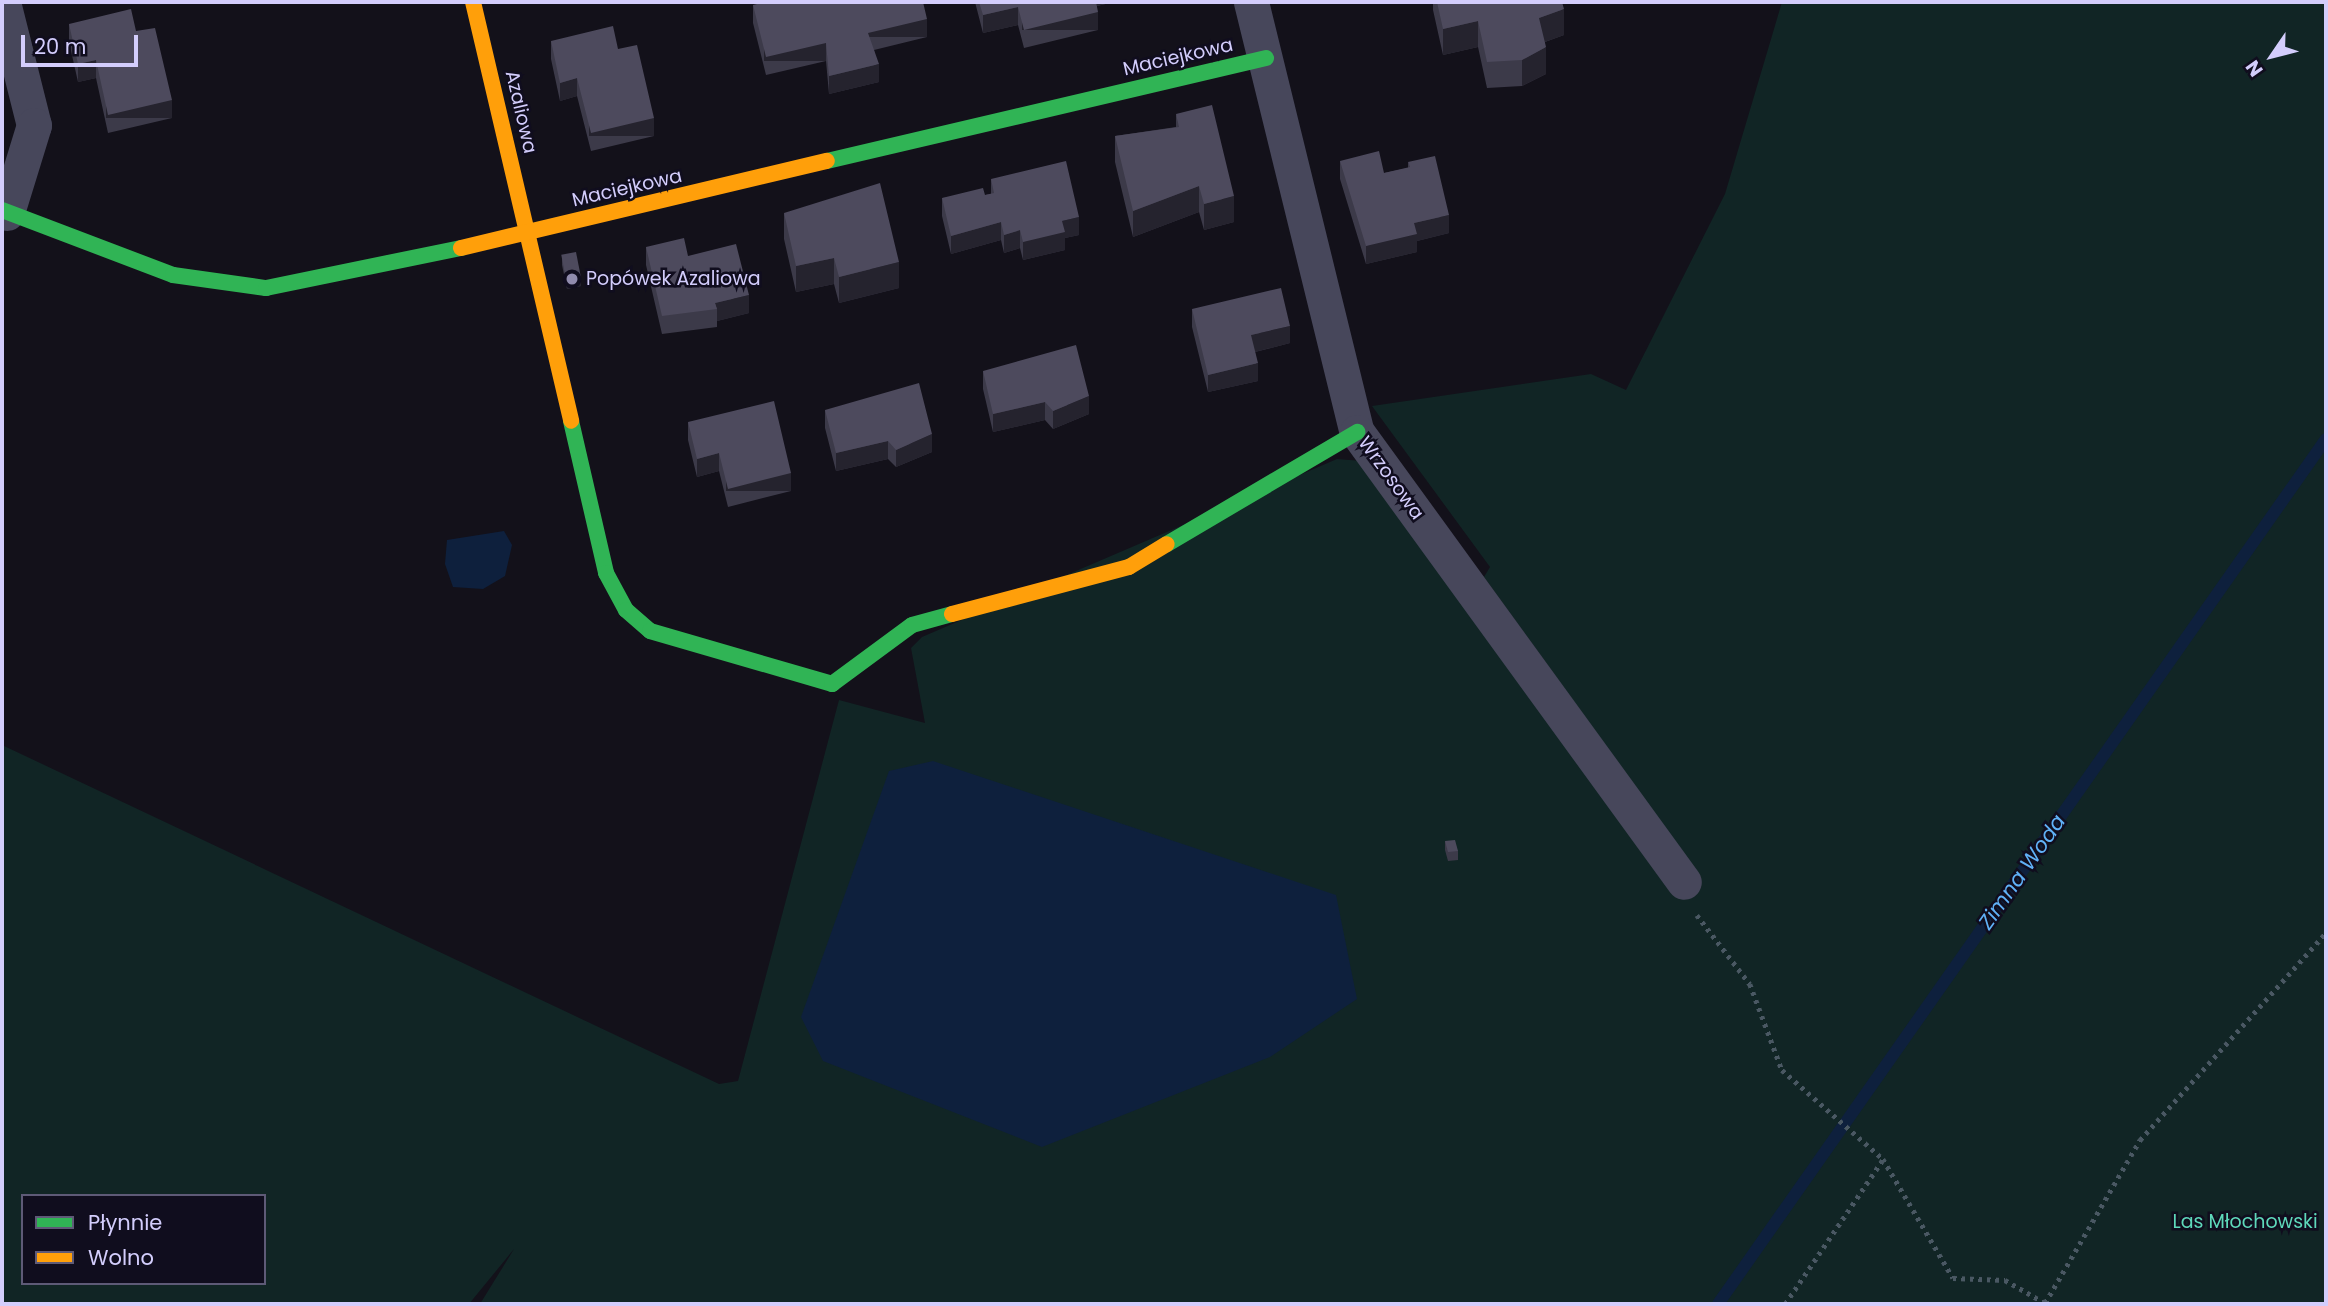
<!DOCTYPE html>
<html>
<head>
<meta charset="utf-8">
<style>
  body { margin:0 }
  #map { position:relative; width:2328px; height:1306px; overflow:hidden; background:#13111a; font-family:Poppins,sans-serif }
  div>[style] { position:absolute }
  .green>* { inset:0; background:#112525 }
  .water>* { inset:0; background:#0e203d }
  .stream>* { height:12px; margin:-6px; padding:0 6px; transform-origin:6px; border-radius:6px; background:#0e203d }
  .path>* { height:4.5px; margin-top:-2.25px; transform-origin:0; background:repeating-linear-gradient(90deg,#4a5863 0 3.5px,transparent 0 8.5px) }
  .street>* { height:35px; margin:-17.5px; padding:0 17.5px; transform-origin:17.5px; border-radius:17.5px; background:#47475b }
  .fast>* { height:16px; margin:-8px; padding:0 8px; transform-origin:8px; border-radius:8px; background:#30b455 }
  .slow>* { height:16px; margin:-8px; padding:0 8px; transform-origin:8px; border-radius:8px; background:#ff9f0a }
  .wall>* { inset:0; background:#3c3a49 }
  .shaded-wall>* { inset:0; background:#25232e; transform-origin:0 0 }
  .building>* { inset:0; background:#4d4a5d; transform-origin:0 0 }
  .dots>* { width:19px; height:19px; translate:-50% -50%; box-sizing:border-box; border:4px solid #100d1e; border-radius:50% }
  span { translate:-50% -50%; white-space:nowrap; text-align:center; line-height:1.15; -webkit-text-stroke:5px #100d1e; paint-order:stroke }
  .street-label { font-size:19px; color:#d3cdfc }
  .poi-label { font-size:19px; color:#d3cdfc }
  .left { translate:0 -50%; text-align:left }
  .park-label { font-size:19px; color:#5ed8ba }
  .water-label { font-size:21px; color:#60b1f7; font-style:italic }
  .frame { position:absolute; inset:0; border:4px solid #d3cdfc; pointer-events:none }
  .legend { position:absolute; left:21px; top:1194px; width:245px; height:91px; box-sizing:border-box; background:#100d1e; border:2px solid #5e5a77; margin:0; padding:9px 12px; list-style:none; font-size:21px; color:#d3cdfc }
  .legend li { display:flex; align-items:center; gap:14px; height:35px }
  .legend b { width:35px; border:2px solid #5e5a77 }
  .north { position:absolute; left:2237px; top:21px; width:70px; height:70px; -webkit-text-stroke:5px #100d1e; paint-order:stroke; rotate:235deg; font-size:19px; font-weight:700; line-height:28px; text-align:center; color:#d3cdfc }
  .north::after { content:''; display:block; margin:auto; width:24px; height:32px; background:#d3cdfc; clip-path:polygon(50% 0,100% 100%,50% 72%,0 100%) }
  .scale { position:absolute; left:21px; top:35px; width:117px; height:32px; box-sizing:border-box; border:4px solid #d3cdfc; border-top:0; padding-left:9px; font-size:21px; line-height:24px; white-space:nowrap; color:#d3cdfc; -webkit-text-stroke:5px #100d1e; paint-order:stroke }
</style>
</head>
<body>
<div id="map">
  <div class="green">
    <i style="clip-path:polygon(evenodd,1782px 2px,2326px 2px,2326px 1304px,480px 1304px,514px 1249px,469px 1304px,2px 1304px,2px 745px,719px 1084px,738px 1081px,839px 700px,925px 723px,911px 648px,922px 637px,1337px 459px,1362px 461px,1680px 889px,1700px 876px,1484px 577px,1490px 567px,1372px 406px,1591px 374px,1626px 390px,1725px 194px,1782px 2px,23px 1196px,264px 1196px,264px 1283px,23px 1283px,23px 1196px)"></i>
  </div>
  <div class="water">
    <i style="clip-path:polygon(504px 531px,512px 545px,505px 576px,483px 589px,453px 587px,445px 564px,447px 540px)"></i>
    <i style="clip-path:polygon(933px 761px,1336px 895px,1357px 999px,1270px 1057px,1042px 1147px,823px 1061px,801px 1017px,889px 771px)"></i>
  </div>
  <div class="stream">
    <i style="left:1718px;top:1304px;width:1057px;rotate:-54.9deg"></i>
  </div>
  <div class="path">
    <i style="left:1697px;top:915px;width:87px;rotate:52.5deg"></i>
    <i style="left:1750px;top:984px;width:92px;rotate:69.6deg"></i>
    <i style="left:1782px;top:1070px;width:135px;rotate:41.4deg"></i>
    <i style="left:1883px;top:1159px;width:138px;rotate:59.5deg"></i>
    <i style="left:1953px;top:1278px;width:52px;rotate:2.2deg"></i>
    <i style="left:2005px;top:1280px;width:46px;rotate:29.9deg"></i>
    <i style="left:2045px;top:1303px;width:189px;rotate:-59.8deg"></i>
    <i style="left:2140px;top:1140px;width:278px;rotate:-48.1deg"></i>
    <i style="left:1785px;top:1304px;width:175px;rotate:-55.9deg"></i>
  </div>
  <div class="street">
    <i style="left:3px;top:2px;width:127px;rotate:75.9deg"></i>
    <i style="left:34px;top:125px;width:92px;rotate:107.1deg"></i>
    <i style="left:1251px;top:2px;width:443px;rotate:76.2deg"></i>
    <i style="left:1357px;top:432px;width:556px;rotate:54deg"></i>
  </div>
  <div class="fast">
    <i style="left:827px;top:161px;width:451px;rotate:-13.2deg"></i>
    <i style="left:2px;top:210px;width:183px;rotate:20.8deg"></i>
    <i style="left:173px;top:275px;width:94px;rotate:8deg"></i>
    <i style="left:266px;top:288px;width:199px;rotate:-11.6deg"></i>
    <i style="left:571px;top:421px;width:156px;rotate:77deg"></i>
    <i style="left:606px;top:573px;width:42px;rotate:61.6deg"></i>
    <i style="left:626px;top:610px;width:32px;rotate:41deg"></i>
    <i style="left:650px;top:631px;width:190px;rotate:16.2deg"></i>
    <i style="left:832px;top:684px;width:99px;rotate:-36.4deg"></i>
    <i style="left:912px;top:625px;width:41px;rotate:-15.4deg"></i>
    <i style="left:1167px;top:544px;width:221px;rotate:-30.5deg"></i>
  </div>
  <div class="slow">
    <i style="left:473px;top:2px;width:430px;rotate:76.8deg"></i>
    <i style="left:461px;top:248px;width:376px;rotate:-13.4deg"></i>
    <i style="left:952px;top:614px;width:183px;rotate:-14.9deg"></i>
    <i style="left:1129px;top:567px;width:44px;rotate:-31.2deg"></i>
  </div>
  <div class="wall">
    <i style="clip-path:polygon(975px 2px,1114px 2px,1097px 6px,1098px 30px,1024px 48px,1018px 25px,983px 33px)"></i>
    <i style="clip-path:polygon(1433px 2px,1562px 2px,1564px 35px,1545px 42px,1546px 74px,1522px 86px,1487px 88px,1478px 47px,1443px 55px,1433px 10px)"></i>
    <i style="clip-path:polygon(753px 5px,927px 37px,874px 50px,879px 82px,829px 94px,826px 61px,766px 75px,753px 23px)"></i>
    <i style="clip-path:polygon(69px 24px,136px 31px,172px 118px,108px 133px,96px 78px,78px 82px,69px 42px)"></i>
    <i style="clip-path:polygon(551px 41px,618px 49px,654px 136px,591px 151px,577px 96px,560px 101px,551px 59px)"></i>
    <i style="clip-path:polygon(1176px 114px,1234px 222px,1204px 230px,1199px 212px,1133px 237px,1115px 162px,1115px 136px,1176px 127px)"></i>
    <i style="clip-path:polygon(1340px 161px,1384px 173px,1408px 168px,1408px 162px,1449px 233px,1417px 241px,1417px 252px,1366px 264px,1340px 179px)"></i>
    <i style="clip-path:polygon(991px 179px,1079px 235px,1065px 238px,1065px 250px,1023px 260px,1020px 248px,1004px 253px,1001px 240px,951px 254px,942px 216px,942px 198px,985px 195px,991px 194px)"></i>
    <i style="clip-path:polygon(784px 213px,899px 288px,839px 303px,834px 284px,796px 292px,784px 239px)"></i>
    <i style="clip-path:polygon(646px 247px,688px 256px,749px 313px,717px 321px,717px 327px,662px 334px,646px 265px)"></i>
    <i style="clip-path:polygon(562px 256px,581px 286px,567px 289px,562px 265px)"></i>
    <i style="clip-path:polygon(1192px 309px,1290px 343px,1255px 352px,1258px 381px,1208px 392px,1192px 327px)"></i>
    <i style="clip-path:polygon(983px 371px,1089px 414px,1053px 429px,1045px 420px,993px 432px,983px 389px)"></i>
    <i style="clip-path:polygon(825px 410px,932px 452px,896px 467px,888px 459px,836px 471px,825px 428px)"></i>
    <i style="clip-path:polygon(688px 422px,791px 491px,728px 507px,719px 471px,697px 477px,688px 440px)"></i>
    <i style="clip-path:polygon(1445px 841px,1458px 851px,1458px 860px,1448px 861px,1445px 850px)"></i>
  </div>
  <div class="shaded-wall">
    <i style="clip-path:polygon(1092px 2px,1114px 2px,1092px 7px)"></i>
    <i style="clip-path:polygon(1018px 7px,1018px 25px,983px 33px,983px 15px)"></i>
    <i style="clip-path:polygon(1564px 9px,1564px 35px,1539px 44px,1539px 18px)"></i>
    <i style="left:1098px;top:12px;width:18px;height:76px;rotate:90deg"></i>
    <i style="left:927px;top:19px;width:18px;height:61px;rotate:90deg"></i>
    <i style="clip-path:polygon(1478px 21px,1478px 47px,1443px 55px,1443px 29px)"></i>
    <i style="left:826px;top:43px;width:18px;height:62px;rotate:90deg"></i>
    <i style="clip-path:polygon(1546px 47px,1546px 74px,1522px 86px,1522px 60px)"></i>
    <i style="clip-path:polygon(96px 60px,96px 78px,78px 82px,78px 64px)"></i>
    <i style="clip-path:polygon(879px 64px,879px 82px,829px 94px,829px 76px)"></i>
    <i style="clip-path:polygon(577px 78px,577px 96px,560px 101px,560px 83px)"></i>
    <i style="left:172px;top:100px;width:18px;height:66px;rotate:90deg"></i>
    <i style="left:654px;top:118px;width:18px;height:65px;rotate:90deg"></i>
    <i style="clip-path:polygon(1199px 186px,1199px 212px,1133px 237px,1133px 211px)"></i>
    <i style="clip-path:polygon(1234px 196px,1234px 222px,1204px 230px,1204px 204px)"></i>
    <i style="clip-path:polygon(1449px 215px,1449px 233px,1417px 241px,1417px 252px,1366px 264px,1366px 246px,1414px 223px)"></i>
    <i style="clip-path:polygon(1079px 217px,1079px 235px,1065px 238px,1065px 250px,1023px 260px,1023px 242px,1062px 221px)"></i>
    <i style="clip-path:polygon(1001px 222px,1001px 240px,951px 254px,951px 236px)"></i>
    <i style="clip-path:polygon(1020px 230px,1020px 248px,1004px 253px,1004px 235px)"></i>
    <i style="clip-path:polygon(834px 258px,834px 284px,796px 292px,796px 266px)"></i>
    <i style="clip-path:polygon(899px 262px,899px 288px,839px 303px,839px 277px)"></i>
    <i style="clip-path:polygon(581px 277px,581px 286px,567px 289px,567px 280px)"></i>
    <i style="clip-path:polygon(749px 295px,749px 313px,717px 321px,717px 309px,715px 303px)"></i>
    <i style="clip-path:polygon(1290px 326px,1290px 343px,1251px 353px,1251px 335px)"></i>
    <i style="clip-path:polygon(1258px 363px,1258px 381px,1208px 392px,1208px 375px)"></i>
    <i style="clip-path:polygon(1089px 396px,1089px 414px,1053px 429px,1053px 411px)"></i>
    <i style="clip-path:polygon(1045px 402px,1045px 420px,993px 432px,993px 414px)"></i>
    <i style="clip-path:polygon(932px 434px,932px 452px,896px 467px,896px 450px)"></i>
    <i style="clip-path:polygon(888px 441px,888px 459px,836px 471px,836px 453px)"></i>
    <i style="clip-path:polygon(719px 453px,719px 471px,697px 477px,697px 459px)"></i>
    <i style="left:791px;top:473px;width:18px;height:65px;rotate:90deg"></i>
  </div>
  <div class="building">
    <i style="clip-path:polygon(765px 2px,923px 2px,927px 19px,868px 33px,879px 64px,829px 76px,826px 43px,766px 57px,753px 5px)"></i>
    <i style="clip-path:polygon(979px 2px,1096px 2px,1098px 12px,1024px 30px,1018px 7px,983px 15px)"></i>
    <i style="clip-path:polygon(1437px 2px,1562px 2px,1564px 9px,1539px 18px,1546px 47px,1522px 60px,1487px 62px,1478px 21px,1443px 29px)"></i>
    <i style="clip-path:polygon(131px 9px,136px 31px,155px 28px,172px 100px,108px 115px,96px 60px,78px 64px,69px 24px)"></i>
    <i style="clip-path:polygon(613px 26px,618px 49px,637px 45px,654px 118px,591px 133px,577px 78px,560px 83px,551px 41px)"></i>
    <i style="clip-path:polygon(1212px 105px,1234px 196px,1204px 204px,1199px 186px,1133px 211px,1115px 136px,1179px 127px,1176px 114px)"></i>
    <i style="clip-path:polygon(1379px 151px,1384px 173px,1410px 167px,1408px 162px,1435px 156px,1449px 215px,1414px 223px,1417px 234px,1366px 246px,1340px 161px)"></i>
    <i style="clip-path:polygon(1066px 161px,1079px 217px,1062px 221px,1065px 232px,1023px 242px,1020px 230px,1004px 235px,1001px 222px,951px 236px,942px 198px,983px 188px,985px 195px,994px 193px,991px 179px)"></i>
    <i style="clip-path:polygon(880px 183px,899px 262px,839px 277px,834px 258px,796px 266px,784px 213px)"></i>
    <i style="clip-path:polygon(684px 238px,688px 256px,736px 244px,749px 295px,715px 303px,717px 309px,662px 316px,646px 247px)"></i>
    <i style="left:576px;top:252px;width:25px;height:15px;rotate:79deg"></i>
    <i style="clip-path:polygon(1281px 288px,1290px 326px,1251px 335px,1258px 363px,1208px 375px,1192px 309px)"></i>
    <i style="clip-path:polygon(1076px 345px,1089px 396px,1053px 411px,1045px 402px,993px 414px,983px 371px)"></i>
    <i style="clip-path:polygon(919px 383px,932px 434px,896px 450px,888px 441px,836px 453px,825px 410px)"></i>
    <i style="clip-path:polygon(774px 401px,791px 473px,728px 489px,719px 453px,697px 459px,688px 422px)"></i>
    <i style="clip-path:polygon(1455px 840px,1458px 851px,1448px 852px,1445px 841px)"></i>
  </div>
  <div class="dots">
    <i style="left:572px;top:279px;background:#908bad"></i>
  </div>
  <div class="street-label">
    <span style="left:1178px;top:57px;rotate:-13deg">Maciejkowa</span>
    <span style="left:521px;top:112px;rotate:77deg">Azaliowa</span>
    <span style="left:627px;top:188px;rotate:-13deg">Maciejkowa</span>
    <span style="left:1391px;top:478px;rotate:54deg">Wrzosowa</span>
  </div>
  <div class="poi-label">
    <span class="left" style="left:586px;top:279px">Popówek Azaliowa</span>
  </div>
  <div class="park-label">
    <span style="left:2245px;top:1222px">Las Młochowski</span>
  </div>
  <div class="water-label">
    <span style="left:2022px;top:872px;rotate:-55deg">Zimna Woda</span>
  </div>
  <div class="frame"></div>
  <ul class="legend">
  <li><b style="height:9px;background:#30b455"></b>Płynnie</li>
  <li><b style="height:9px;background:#ff9f0a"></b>Wolno</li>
  </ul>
  <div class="north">N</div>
  <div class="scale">20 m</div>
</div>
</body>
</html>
